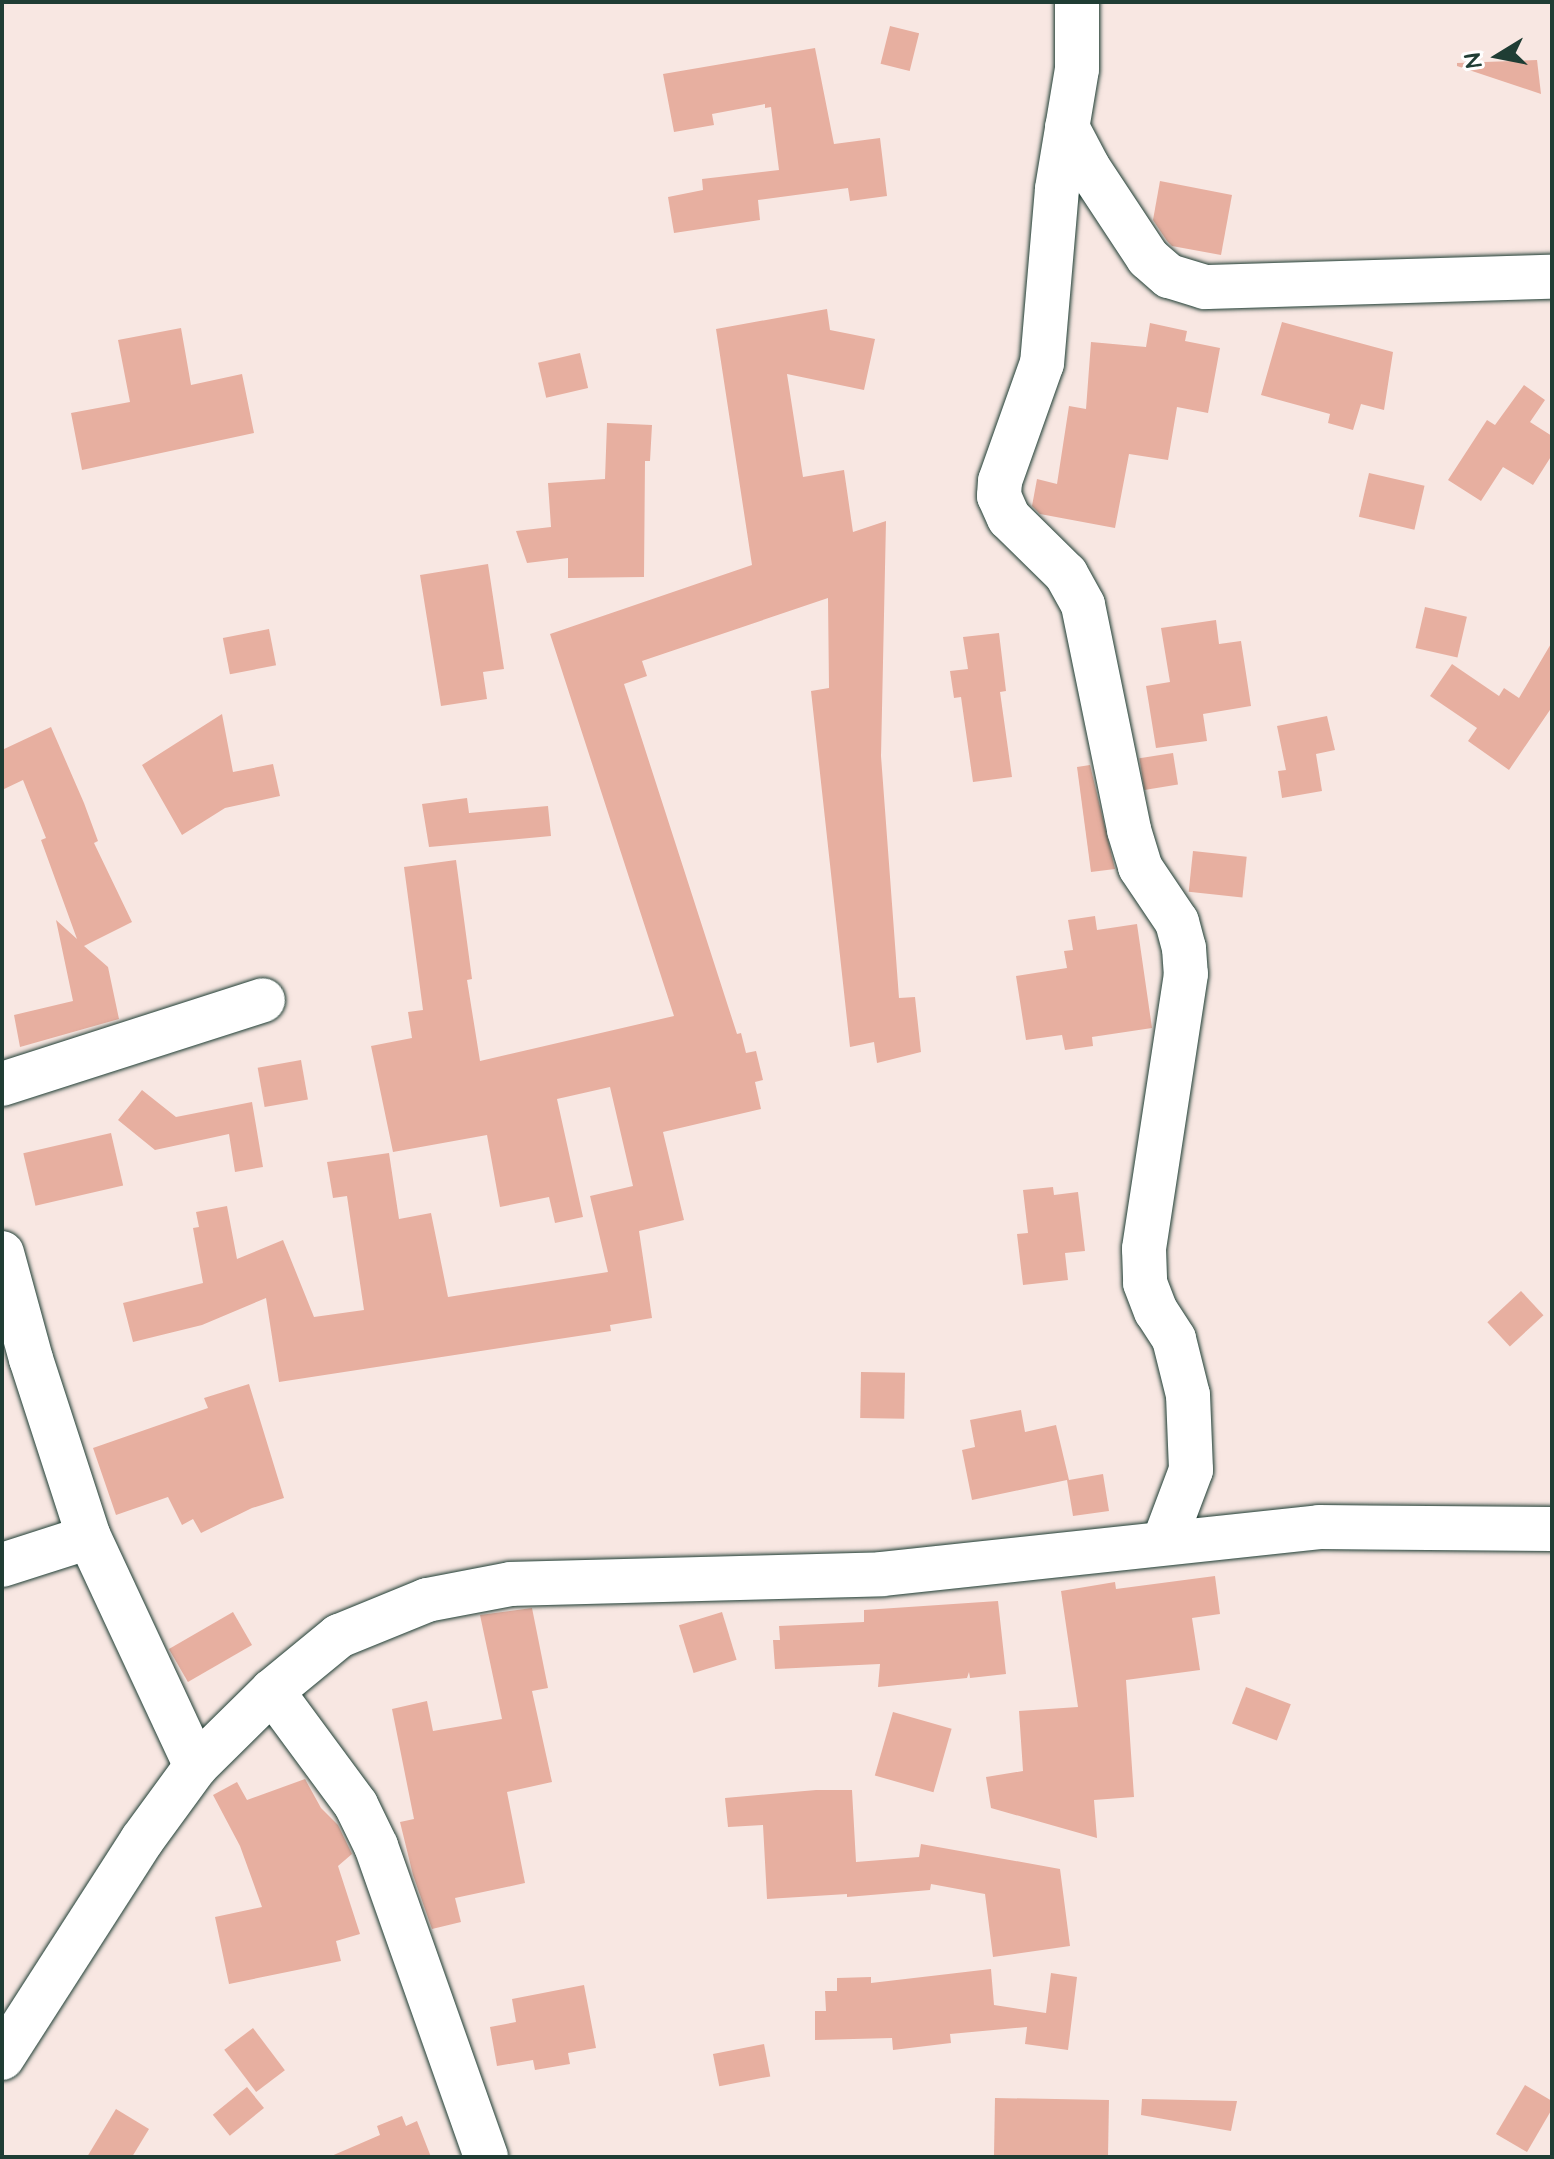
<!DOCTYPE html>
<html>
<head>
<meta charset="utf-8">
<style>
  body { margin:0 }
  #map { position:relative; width:1554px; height:2159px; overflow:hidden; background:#f8e7e2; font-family:"Architects Daughter",sans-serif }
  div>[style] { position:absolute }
  .building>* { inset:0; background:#e7afa0; transform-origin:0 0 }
  .roads { filter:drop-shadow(0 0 2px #1f3d34) drop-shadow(0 0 2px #1f3d34) }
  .minor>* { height:44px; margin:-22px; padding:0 22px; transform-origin:22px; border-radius:22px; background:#fff }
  span { translate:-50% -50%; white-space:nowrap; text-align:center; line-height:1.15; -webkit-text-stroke:6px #fff; paint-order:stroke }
  .frame { position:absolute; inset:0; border:4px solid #1f3d34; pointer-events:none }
  .north { position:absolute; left:1458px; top:16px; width:80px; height:80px; -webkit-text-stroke:6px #fff; paint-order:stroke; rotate:260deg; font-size:22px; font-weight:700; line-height:32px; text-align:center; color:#1f3d34 }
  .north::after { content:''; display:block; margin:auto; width:28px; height:36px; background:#1f3d34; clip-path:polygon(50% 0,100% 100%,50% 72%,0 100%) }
</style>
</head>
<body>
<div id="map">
  <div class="building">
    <i style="left:890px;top:26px;width:30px;height:39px;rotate:14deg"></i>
    <i style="clip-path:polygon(815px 48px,834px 144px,880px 138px,887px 196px,850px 201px,848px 188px,758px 200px,760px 220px,674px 233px,668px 197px,703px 190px,702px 179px,779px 170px,771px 107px,765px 108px,765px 104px,712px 114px,714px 125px,674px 132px,663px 74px)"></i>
    <i style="clip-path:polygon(1537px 60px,1541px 94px,1457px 66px,1457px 63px)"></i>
    <i style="clip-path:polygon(1160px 181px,1232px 195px,1221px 255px,1172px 246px,1167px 241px,1153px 220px)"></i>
    <i style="clip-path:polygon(827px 309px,830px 330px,875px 339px,864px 390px,787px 374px,803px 477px,844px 470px,853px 532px,886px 521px,881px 756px,899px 998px,915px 997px,921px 1052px,877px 1063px,874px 1042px,850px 1047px,811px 691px,829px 688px,828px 598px,642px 661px,647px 676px,624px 684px,737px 1034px,741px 1033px,746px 1053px,756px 1051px,763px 1080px,755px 1082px,761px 1109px,663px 1132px,684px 1220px,639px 1231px,652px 1318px,610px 1325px,611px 1331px,279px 1382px,266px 1298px,202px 1325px,133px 1342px,123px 1303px,203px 1283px,193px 1228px,199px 1227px,196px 1212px,227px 1206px,237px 1259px,283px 1240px,314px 1317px,364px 1310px,347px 1196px,333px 1198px,327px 1162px,389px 1153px,399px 1219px,431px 1213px,448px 1297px,608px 1272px,590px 1196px,633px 1186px,610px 1087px,557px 1099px,583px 1217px,555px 1223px,549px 1197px,500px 1207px,487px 1135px,393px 1152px,371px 1046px,412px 1038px,408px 1012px,423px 1010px,404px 867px,456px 860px,472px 979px,467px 980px,480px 1061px,674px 1016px,550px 634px,752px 565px,716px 329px)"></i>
    <i style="clip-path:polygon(1282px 322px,1393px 352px,1384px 410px,1361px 404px,1353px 430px,1328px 423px,1330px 414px,1261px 395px)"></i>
    <i style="clip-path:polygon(1150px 323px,1187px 331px,1185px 341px,1220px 348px,1208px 413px,1177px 407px,1168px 460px,1129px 454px,1115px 528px,1040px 514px,1032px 506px,1037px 479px,1057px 484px,1069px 406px,1086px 409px,1091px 342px,1146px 347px)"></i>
    <i style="clip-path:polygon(181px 328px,191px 385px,242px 374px,254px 433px,82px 470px,71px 413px,130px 402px,118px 340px)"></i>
    <i style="left:580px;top:353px;width:36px;height:43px;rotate:77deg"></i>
    <i style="clip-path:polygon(1524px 385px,1545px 400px,1530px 422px,1552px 436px,1552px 455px,1533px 485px,1503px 467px,1481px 501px,1448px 480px,1487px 420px,1495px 425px)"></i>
    <i style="clip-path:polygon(607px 423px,652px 425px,650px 461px,645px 461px,644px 577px,568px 578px,568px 558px,527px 563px,516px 531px,551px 527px,548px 483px,605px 479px)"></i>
    <i style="left:1369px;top:473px;width:57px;height:45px;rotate:13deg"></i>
    <i style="clip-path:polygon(488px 564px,504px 669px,483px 672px,487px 699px,441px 706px,420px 575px)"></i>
    <i style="left:1425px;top:607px;width:43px;height:42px;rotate:13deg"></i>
    <i style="clip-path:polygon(1216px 620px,1219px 644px,1241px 641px,1251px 706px,1203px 714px,1207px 741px,1156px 748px,1146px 686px,1170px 682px,1161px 628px)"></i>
    <i style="left:269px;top:629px;width:37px;height:47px;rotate:79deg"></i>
    <i style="clip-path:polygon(999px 633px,1006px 691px,1000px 692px,1012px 777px,973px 782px,961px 697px,954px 698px,950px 671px,968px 669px,963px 637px)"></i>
    <i style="clip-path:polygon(1552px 642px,1552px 707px,1509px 770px,1468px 741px,1477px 728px,1430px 696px,1452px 664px,1499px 696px,1504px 688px,1519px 698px)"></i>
    <i style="clip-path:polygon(222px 714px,233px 772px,273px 764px,280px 796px,225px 808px,182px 835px,142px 765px)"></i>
    <i style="clip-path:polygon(1327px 716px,1335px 750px,1316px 754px,1322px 791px,1282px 798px,1278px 771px,1286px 770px,1277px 726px)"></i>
    <i style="clip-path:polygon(51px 727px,84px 803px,98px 841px,94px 843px,132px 922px,84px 946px,108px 967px,119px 1019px,20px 1047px,14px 1015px,73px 1001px,56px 920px,77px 939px,41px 840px,46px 838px,23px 780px,2px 790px,2px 750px)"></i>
    <i style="left:1173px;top:753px;width:32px;height:34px;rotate:81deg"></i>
    <i style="clip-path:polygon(1090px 765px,1115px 869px,1091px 872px,1077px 767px)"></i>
    <i style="clip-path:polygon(467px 798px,469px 813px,548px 806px,551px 836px,429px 847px,422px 804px)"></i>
    <i style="left:1193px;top:851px;width:54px;height:41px;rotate:6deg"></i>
    <i style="clip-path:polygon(1095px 916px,1097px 930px,1137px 924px,1152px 1028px,1092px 1037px,1093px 1046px,1065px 1050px,1062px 1035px,1026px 1040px,1016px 976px,1067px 968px,1064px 951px,1073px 950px,1068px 920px)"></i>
    <i style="left:301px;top:1060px;width:40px;height:44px;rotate:80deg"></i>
    <i style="clip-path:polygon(142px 1090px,176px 1117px,252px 1102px,263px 1167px,235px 1172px,229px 1134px,155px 1150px,118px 1120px)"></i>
    <i style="left:111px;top:1133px;width:54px;height:90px;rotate:77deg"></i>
    <i style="clip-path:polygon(1053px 1187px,1054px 1195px,1078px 1192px,1085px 1251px,1065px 1253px,1068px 1280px,1023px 1285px,1017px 1234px,1028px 1233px,1023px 1190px)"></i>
    <i style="left:1521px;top:1291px;width:33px;height:46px;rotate:47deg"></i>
    <i style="left:861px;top:1372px;width:44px;height:46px;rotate:1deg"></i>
    <i style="clip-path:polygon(249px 1384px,284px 1498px,252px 1508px,201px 1533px,193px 1519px,182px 1525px,168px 1497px,116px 1515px,93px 1448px,208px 1408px,204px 1398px)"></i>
    <i style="clip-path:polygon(1021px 1410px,1025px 1432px,1056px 1425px,1069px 1480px,1103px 1474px,1109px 1511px,1073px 1516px,1067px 1480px,972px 1500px,962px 1450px,975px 1447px,970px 1420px)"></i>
    <i style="clip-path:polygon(1215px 1576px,1220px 1614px,1192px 1618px,1200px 1670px,1126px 1680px,1134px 1797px,1094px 1800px,1097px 1838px,991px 1808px,986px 1777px,1023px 1771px,1019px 1711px,1078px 1707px,1061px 1591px,1115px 1582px,1116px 1589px)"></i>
    <i style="clip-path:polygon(998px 1601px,1006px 1674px,970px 1678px,969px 1672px,967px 1678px,878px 1687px,880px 1664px,775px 1669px,773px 1640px,780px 1640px,779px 1626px,864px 1622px,864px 1610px)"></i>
    <i style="clip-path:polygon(532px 1608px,548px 1688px,532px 1691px,552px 1782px,507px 1792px,525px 1883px,455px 1898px,461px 1922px,432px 1929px,413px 1875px,400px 1822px,414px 1819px,392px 1709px,427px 1701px,433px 1731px,502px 1719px,480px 1615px)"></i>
    <i style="left:233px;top:1612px;width:38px;height:74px;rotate:60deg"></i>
    <i style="left:722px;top:1612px;width:50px;height:45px;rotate:73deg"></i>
    <i style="left:1246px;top:1687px;width:48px;height:39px;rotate:21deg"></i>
    <i style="left:893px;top:1712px;width:61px;height:66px;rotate:16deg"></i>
    <i style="clip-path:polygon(305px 1779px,321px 1808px,338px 1825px,352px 1854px,338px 1866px,360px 1934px,336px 1941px,341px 1961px,229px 1984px,215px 1917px,262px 1907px,240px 1846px,213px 1795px,237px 1782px,247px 1800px)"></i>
    <i style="clip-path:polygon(816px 1790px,852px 1790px,856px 1862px,919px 1857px,921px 1844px,1060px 1869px,1070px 1946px,993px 1957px,985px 1894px,931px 1884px,930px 1890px,847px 1897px,847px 1894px,767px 1899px,763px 1825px,728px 1827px,725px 1798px)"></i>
    <i style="clip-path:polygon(991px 1969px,994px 2005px,1046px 2013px,1051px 1973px,1077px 1977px,1068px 2050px,1025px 2044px,1027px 2027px,950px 2034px,951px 2043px,893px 2050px,892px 2038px,815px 2040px,815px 2011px,826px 2011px,825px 1991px,837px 1991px,837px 1978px,871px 1977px,871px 1983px)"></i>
    <i style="clip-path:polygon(584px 1985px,596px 2048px,568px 2053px,570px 2064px,535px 2070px,533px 2060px,497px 2066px,490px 2027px,516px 2022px,512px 1999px)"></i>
    <i style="left:253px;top:2028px;width:53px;height:36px;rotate:53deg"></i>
    <i style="left:764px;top:2044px;width:33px;height:52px;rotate:79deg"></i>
    <i style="clip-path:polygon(1525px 2085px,1552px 2101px,1552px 2109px,1527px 2152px,1496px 2134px)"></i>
    <i style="left:247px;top:2087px;width:27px;height:44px;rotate:51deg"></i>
    <i style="left:995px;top:2098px;width:114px;height:59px;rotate:1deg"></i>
    <i style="clip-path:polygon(1142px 2099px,1237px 2101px,1231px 2131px,1141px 2115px)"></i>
    <i style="clip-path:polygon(116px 2109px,149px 2129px,132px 2157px,87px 2157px)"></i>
    <i style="clip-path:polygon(402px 2116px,406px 2126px,417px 2121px,431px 2157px,329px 2157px,380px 2135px,377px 2126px)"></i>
  </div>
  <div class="roads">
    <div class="minor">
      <i style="left:1077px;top:2px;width:67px;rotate:90deg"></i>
      <i style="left:1077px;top:69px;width:122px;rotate:99.5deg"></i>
      <i style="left:1057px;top:189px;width:175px;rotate:94.9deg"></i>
      <i style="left:1042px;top:363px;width:125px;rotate:109.6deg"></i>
      <i style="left:1000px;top:481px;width:15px;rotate:94deg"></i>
      <i style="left:999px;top:496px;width:24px;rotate:66deg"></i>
      <i style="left:1009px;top:518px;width:80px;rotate:44.5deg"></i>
      <i style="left:1066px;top:574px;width:35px;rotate:61deg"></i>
      <i style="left:1083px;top:605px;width:230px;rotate:78.4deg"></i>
      <i style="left:1129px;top:830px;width:39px;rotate:73deg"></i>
      <i style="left:1140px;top:867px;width:66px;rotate:56.1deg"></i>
      <i style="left:1177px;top:922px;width:27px;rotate:75deg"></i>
      <i style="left:1184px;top:948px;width:26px;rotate:86deg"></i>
      <i style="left:1186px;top:974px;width:278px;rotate:98.7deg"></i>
      <i style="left:1144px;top:1249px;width:34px;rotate:88deg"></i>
      <i style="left:1145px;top:1283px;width:30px;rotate:69deg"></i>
      <i style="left:1156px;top:1311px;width:33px;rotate:57deg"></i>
      <i style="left:1174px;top:1339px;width:58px;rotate:76deg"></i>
      <i style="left:1188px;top:1395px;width:75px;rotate:87.7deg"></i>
      <i style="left:1191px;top:1470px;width:77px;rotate:110.6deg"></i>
      <i style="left:1067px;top:127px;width:45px;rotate:62.3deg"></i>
      <i style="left:1088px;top:167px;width:109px;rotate:56.6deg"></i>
      <i style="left:1148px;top:258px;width:28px;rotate:41deg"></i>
      <i style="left:1169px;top:276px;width:38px;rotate:17deg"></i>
      <i style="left:1205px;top:287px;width:347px;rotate:-1.7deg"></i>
      <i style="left:2px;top:1084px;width:274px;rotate:-17.8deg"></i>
      <i style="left:2px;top:1253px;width:110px;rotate:74.7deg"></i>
      <i style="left:31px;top:1359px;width:187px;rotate:72deg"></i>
      <i style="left:89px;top:1537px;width:253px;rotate:65deg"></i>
      <i style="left:2px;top:1565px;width:91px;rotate:-17.8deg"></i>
      <i style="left:272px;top:1691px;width:142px;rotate:53.6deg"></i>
      <i style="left:356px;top:1805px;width:46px;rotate:64deg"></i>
      <i style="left:376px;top:1846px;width:330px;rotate:70.5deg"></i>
      <i style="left:2px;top:2058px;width:259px;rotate:-57.3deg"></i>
      <i style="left:142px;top:1840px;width:92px;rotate:-53.9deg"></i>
      <i style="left:196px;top:1766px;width:107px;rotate:-44.6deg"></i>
      <i style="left:272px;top:1691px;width:87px;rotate:-39.4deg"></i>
      <i style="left:339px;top:1636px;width:95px;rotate:-22.2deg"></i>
      <i style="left:427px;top:1600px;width:86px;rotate:-10.8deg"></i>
      <i style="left:511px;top:1584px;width:371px;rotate:-1.5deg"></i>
      <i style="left:882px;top:1574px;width:440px;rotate:-6.1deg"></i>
      <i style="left:1319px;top:1527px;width:233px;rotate:0.5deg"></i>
    </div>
  </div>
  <div class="frame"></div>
  <div class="north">N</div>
</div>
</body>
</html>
